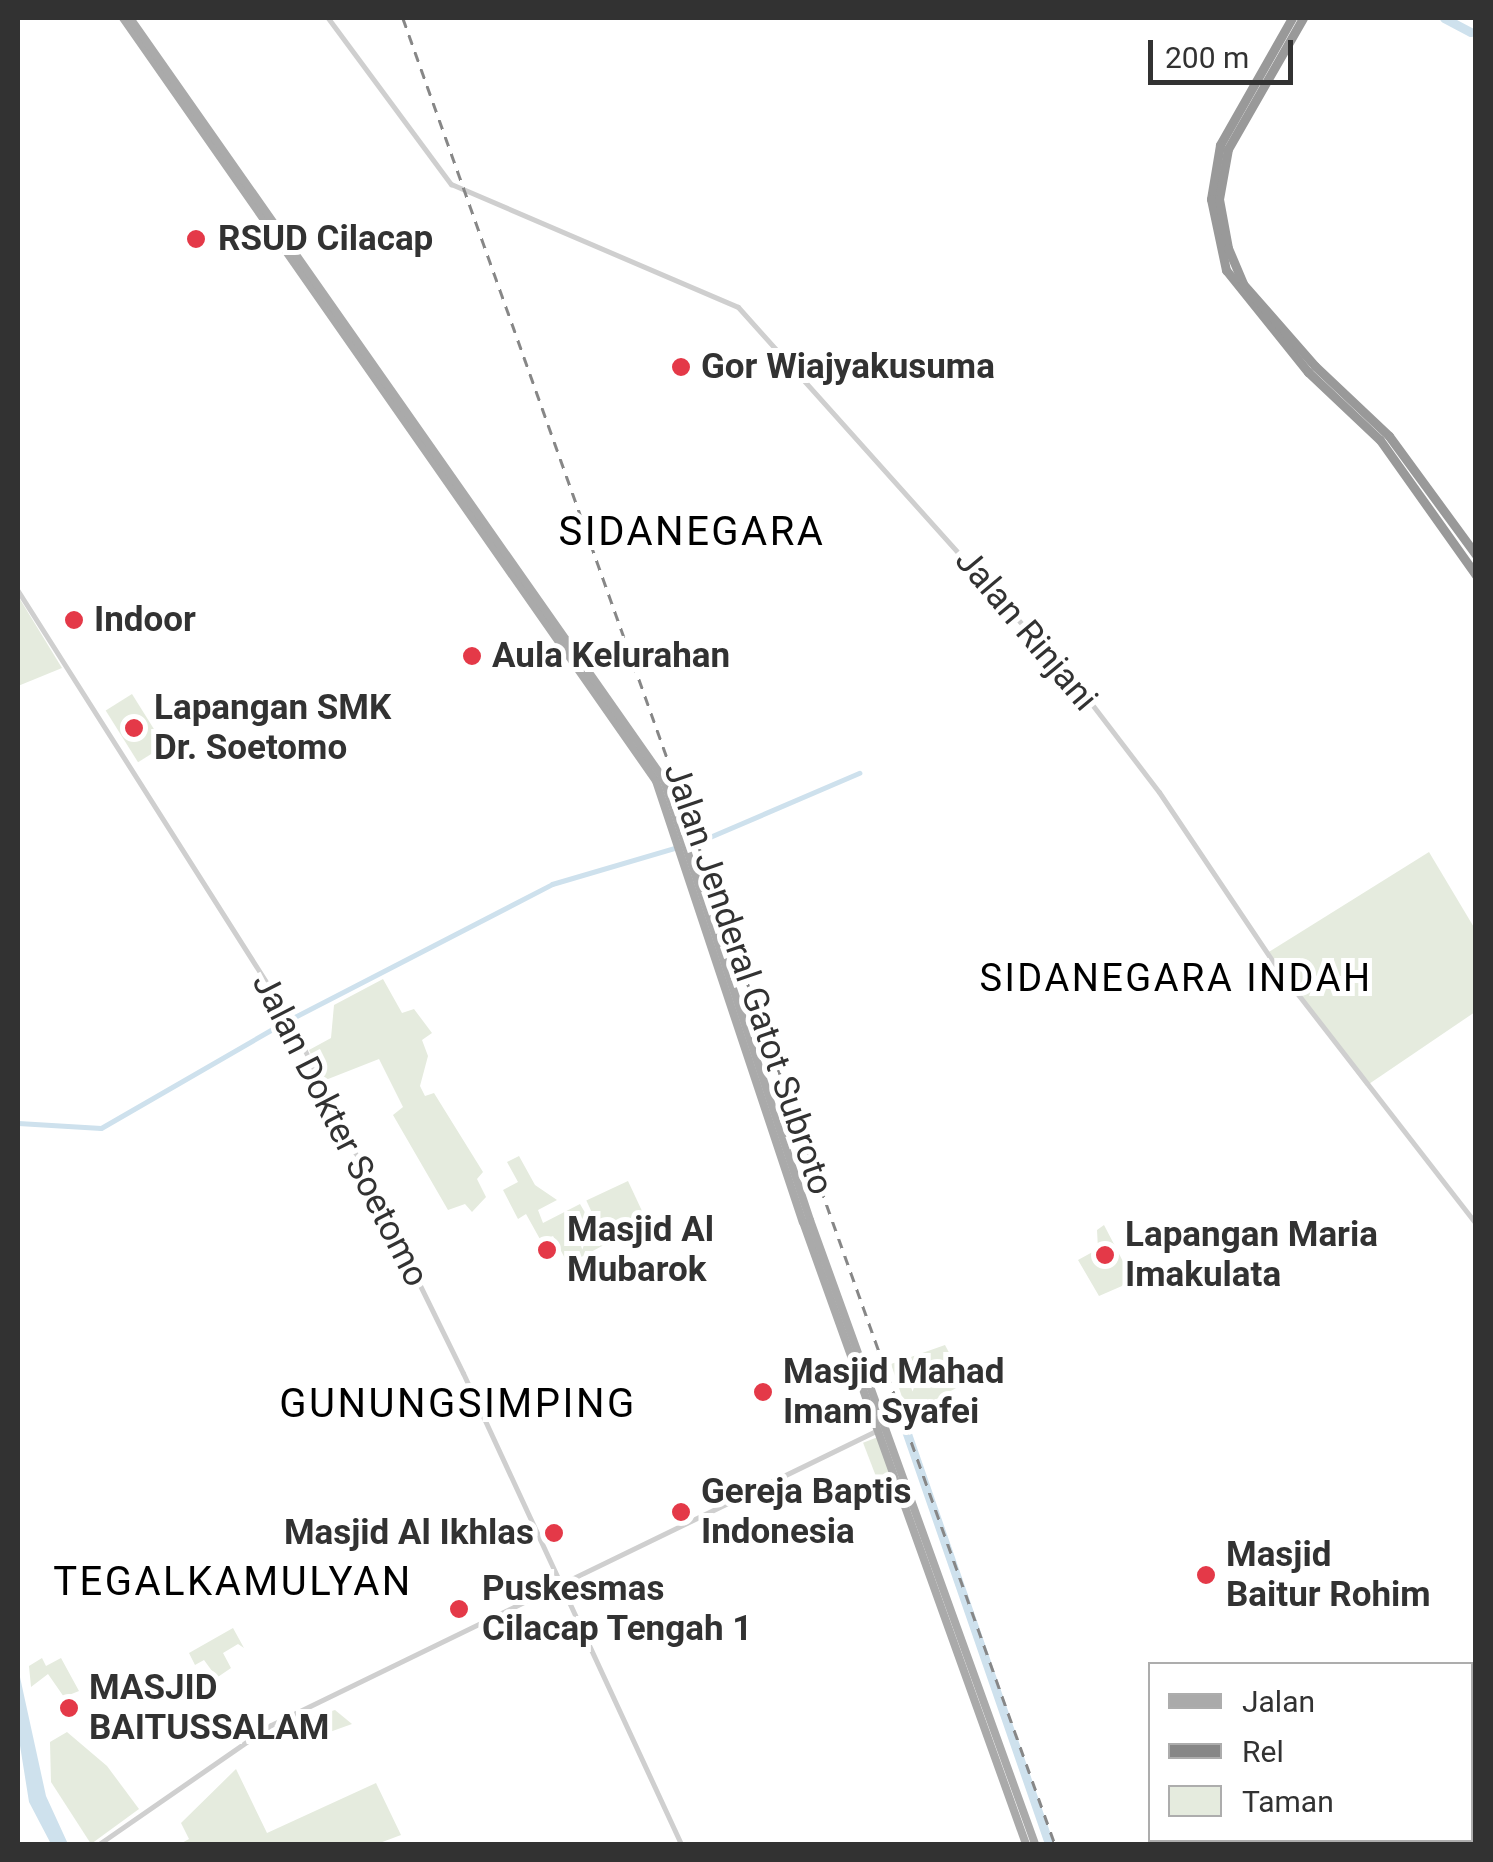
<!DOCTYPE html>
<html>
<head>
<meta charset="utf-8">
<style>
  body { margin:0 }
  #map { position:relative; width:1493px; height:1862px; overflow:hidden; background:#fff; font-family:Roboto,sans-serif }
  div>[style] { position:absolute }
  .green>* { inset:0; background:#e5ebde; transform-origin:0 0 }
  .water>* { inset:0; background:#cee1ed }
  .canal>* { height:5px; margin:-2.5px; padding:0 2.5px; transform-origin:2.5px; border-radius:2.5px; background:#cee1ed }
  .river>* { height:9px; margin:-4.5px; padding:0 4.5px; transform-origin:4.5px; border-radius:4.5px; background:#cee1ed }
  .minor>* { height:5px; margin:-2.5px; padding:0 2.5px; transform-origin:2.5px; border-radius:2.5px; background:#cfcfcf }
  .major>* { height:8px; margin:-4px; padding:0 4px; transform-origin:4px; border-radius:4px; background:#aaa }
  .highway>* { height:9px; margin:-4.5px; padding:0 4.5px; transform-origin:4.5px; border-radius:4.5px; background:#999 }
  .rail>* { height:2.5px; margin-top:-1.25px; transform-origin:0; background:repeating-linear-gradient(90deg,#878787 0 10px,transparent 0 18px) }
  .dots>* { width:28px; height:28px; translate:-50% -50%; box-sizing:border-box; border:5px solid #fff; border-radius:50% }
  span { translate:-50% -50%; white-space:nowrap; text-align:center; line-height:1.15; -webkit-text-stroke:10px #fff; paint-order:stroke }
  .poi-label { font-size:35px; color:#323232; font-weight:700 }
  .left { translate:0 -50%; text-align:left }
  .right { translate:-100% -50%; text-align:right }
  .street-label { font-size:35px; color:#323232 }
  .neighbourhood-label { font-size:38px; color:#000; letter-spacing:2.5px }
  .quarter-label { font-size:40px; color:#000; letter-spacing:2.5px }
  .frame { position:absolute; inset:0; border:20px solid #323232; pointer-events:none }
  .legend { position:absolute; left:1148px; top:1662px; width:325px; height:180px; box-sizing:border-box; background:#fff; border:2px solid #adadad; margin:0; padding:12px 18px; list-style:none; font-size:30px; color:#323232 }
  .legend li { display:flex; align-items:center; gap:20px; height:50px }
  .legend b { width:50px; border:2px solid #adadad }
  .scale { position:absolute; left:1148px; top:40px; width:145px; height:45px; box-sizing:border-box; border:5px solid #323232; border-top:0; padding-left:12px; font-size:30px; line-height:35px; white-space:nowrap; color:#323232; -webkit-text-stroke:8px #fff; paint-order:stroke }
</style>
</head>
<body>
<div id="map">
  <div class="green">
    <i style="clip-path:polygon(18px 596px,62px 668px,18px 686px)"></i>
    <i style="left:132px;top:694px;width:61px;height:31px;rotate:58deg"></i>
    <i style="clip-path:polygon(1429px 852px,1475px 929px,1475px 1012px,1366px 1086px,1267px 953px)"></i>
    <i style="clip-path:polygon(383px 979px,402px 1013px,414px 1009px,432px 1033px,422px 1040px,428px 1056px,420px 1086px,425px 1096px,434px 1093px,483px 1172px,477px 1179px,486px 1197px,472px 1212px,465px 1204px,448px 1210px,393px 1115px,403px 1107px,379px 1059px,323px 1081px,309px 1050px,331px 1038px,334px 1005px)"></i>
    <i style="clip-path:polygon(519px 1156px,535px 1185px,557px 1200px,538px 1210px,543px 1223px,580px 1204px,604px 1245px,568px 1264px,553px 1236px,541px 1241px,526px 1214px,518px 1219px,503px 1190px,518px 1182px,507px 1162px)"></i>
    <i style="left:628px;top:1181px;width:47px;height:46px;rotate:65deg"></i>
    <i style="clip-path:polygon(1104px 1225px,1129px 1273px,1122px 1286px,1099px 1296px,1078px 1260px,1098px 1249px,1097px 1230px)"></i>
    <i style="clip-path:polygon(945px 1345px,965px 1383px,908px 1415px,891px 1364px)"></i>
    <i style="left:878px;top:1437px;width:48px;height:16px;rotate:69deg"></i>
    <i style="clip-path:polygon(233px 1628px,244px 1648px,238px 1644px,223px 1653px,231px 1668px,209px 1683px,206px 1676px,212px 1671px,204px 1660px,195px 1665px,189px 1653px)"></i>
    <i style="clip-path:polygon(42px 1658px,46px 1666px,61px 1658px,79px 1691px,64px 1697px,48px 1674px,31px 1687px,29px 1666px)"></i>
    <i style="clip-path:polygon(335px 1710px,352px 1724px,313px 1738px,303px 1720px)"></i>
    <i style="clip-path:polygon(67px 1732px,107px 1766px,139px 1809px,91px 1844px,51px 1782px,50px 1742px)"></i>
    <i style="clip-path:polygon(236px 1769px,267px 1833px,376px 1783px,401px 1835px,377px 1844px,180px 1844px,189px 1839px,181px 1823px)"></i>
  </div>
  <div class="water">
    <i style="clip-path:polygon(18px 1668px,46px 1796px,68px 1844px,51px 1844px,29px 1802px,18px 1733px)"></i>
  </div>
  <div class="canal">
    <i style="left:18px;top:1123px;width:83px;rotate:3.4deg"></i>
    <i style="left:101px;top:1128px;width:208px;rotate:-30deg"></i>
    <i style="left:281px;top:1024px;width:305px;rotate:-27.3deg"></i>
    <i style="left:552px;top:884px;width:159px;rotate:-16.4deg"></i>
    <i style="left:705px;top:839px;width:168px;rotate:-23.2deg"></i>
  </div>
  <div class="river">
    <i style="left:1444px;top:18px;width:30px;rotate:28deg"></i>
    <i style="left:903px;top:1422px;width:447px;rotate:70.9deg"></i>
  </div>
  <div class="minor">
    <i style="left:328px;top:18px;width:207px;rotate:53.5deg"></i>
    <i style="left:451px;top:184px;width:312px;rotate:23.2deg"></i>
    <i style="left:738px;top:307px;width:514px;rotate:48.15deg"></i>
    <i style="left:1081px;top:690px;width:128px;rotate:52.6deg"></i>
    <i style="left:1159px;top:792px;width:210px;rotate:56.1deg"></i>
    <i style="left:1276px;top:966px;width:326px;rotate:52.2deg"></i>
    <i style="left:18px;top:591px;width:506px;rotate:57.6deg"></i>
    <i style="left:289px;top:1018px;width:395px;rotate:63.9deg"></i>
    <i style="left:463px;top:1373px;width:519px;rotate:65.16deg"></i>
    <i style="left:99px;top:1844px;width:209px;rotate:-34.7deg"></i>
    <i style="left:271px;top:1725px;width:677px;rotate:-25.92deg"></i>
  </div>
  <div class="major">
    <i style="left:123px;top:18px;width:931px;rotate:55.06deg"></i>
    <i style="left:656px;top:781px;width:465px;rotate:71.6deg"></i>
    <i style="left:803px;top:1222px;width:661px;rotate:70.28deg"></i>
    <i style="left:130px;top:18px;width:928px;rotate:54.96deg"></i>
    <i style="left:663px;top:778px;width:466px;rotate:71.6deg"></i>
    <i style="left:810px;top:1220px;width:663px;rotate:70.17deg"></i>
  </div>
  <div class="highway">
    <i style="left:1292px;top:18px;width:146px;rotate:119.6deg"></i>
    <i style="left:1220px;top:145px;width:55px;rotate:99.5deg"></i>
    <i style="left:1211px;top:199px;width:73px;rotate:78.1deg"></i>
    <i style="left:1226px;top:270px;width:131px;rotate:51.2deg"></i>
    <i style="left:1308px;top:372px;width:99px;rotate:43.4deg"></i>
    <i style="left:1380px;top:440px;width:166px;rotate:54.6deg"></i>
    <i style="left:1303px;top:18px;width:151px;rotate:119.8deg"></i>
    <i style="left:1228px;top:149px;width:51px;rotate:100.2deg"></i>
    <i style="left:1219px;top:199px;width:50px;rotate:79.6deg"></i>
    <i style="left:1228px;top:248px;width:39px;rotate:67deg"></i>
    <i style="left:1243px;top:284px;width:109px;rotate:48.7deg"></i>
    <i style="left:1315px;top:366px;width:102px;rotate:43.4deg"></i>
    <i style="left:1389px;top:436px;width:147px;rotate:53.8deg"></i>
  </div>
  <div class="rail">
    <i style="left:403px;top:18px;width:1939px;rotate:70.35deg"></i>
  </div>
  <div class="dots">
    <i style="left:196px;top:239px;background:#e43948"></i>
    <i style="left:681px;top:367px;background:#e43948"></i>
    <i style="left:74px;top:620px;background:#e43948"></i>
    <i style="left:472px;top:656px;background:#e43948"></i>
    <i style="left:134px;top:728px;background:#e43948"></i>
    <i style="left:547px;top:1250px;background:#e43948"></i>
    <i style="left:1105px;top:1255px;background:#e43948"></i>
    <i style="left:763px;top:1392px;background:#e43948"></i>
    <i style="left:681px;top:1512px;background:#e43948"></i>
    <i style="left:554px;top:1533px;background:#e43948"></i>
    <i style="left:1206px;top:1575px;background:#e43948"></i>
    <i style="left:459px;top:1609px;background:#e43948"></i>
    <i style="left:69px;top:1708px;background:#e43948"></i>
  </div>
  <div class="poi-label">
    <span class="left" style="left:218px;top:239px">RSUD Cilacap</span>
    <span class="left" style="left:701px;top:367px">Gor Wiajyakusuma</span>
    <span class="left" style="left:94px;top:620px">Indoor</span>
    <span class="left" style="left:492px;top:656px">Aula Kelurahan</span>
    <span class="left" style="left:154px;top:728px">Lapangan SMK<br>Dr. Soetomo</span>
    <span class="left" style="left:567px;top:1250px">Masjid Al<br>Mubarok</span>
    <span class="left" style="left:1125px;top:1255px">Lapangan Maria<br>Imakulata</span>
    <span class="left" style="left:783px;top:1392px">Masjid Mahad<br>Imam Syafei</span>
    <span class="left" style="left:701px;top:1512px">Gereja Baptis<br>Indonesia</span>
    <span class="right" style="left:534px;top:1533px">Masjid Al Ikhlas</span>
    <span class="left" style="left:1226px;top:1575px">Masjid<br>Baitur Rohim</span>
    <span class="left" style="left:482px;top:1609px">Puskesmas<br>Cilacap Tengah 1</span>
    <span class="left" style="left:89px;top:1708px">MASJID<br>BAITUSSALAM</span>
  </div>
  <div class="street-label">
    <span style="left:1026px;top:630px;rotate:50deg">Jalan Rinjani</span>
    <span style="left:748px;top:979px;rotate:71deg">Jalan Jenderal Gatot Subroto</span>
    <span style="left:340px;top:1130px;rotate:63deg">Jalan Dokter Soetomo</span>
  </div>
  <div class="neighbourhood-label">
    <span style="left:1176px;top:979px">SIDANEGARA INDAH</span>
  </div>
  <div class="quarter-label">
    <span style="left:692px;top:532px">SIDANEGARA</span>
    <span style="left:458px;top:1404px">GUNUNGSIMPING</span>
    <span style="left:233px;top:1582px">TEGALKAMULYAN</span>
  </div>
  <div class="frame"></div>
  <ul class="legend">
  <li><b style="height:12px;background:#aaa"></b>Jalan</li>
  <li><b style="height:12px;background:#878787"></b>Rel</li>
  <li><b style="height:28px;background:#e5ebde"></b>Taman</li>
  </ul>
  <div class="scale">200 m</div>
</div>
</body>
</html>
